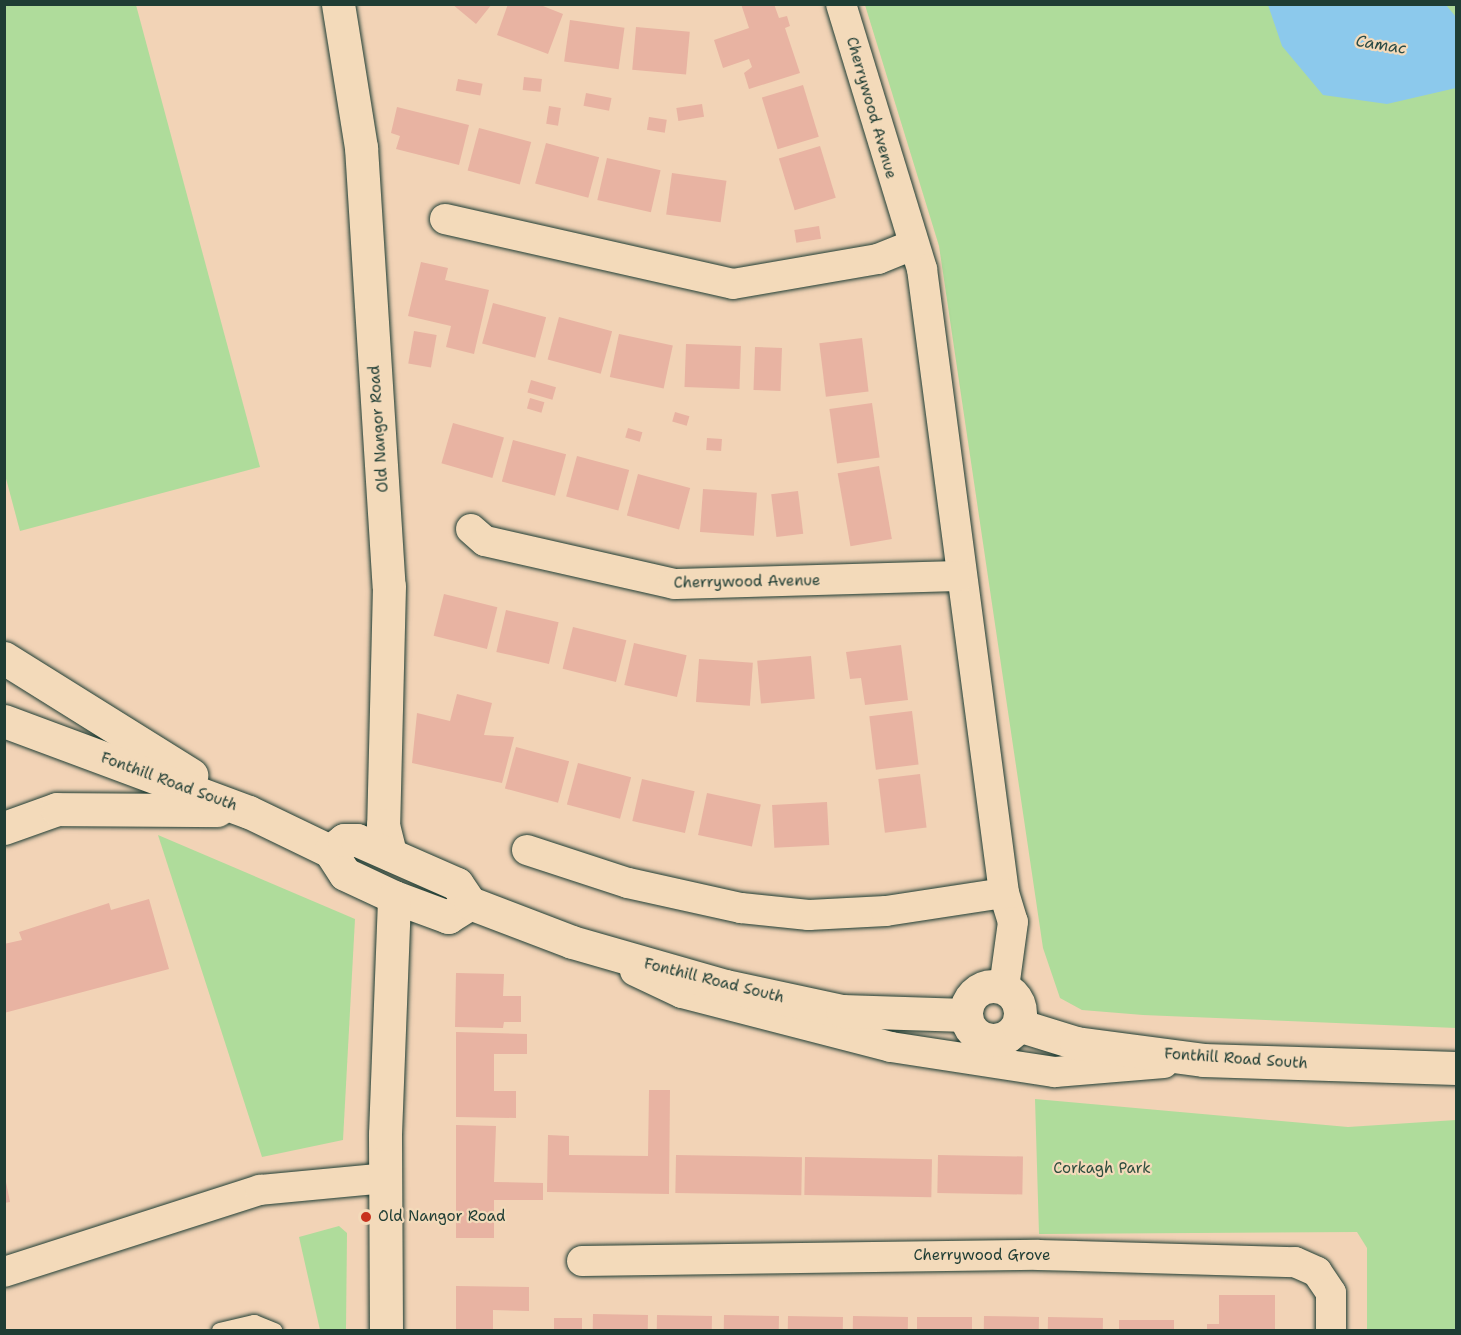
<!DOCTYPE html>
<html>
<head>
<meta charset="utf-8">
<style>
  body { margin:0 }
  #map { position:relative; width:1461px; height:1335px; overflow:hidden; background:#f2d3b6; font-family:"Shantell Sans",sans-serif }
  div>[style] { position:absolute }
  .green>* { inset:0; background:#afdc9b }
  .water>* { inset:0; background:#8cc9ec }
  .building>* { inset:0; background:#e8b3a2; transform-origin:0 0 }
  .roads { filter:drop-shadow(0 0 2px #1f3d34) drop-shadow(0 0 2px #1f3d34) }
  .lane>* { height:15px; margin:-7.5px; padding:0 7.5px; transform-origin:7.5px; border-radius:7.5px; background:#f3daba }
  .street>* { height:30px; margin:-15px; padding:0 15px; transform-origin:15px; border-radius:15px; background:#f3daba }
  .secondary>* { height:33px; margin:-16.5px; padding:0 16.5px; transform-origin:16.5px; border-radius:16.5px; background:#f3daba }
  .secondary>.ring { margin:-16.5px; padding:0; box-sizing:content-box; background:none; border:33px solid #f3daba; border-radius:50% }
  .dots>* { width:16px; height:16px; translate:-50% -50%; box-sizing:border-box; border:3px solid #f3daba; border-radius:50% }
  span { translate:-50% -50%; white-space:nowrap; text-align:center; line-height:1.15; -webkit-text-stroke:4.5px #f3daba; paint-order:stroke }
  .street-label { font-size:15px; color:#1f3d34 }
  .park-label { font-size:15px; color:#2d4d3e }
  .poi-label { font-size:15px; color:#1f3d34 }
  .left { translate:0 -50%; text-align:left }
  .water-label { font-size:16px; color:#2a4b46; font-style:italic }
  .frame { position:absolute; inset:0; border:6px solid #1f3d34; pointer-events:none }
</style>
</head>
<body>
<div id="map">
  <div class="green">
    <i style="clip-path:polygon(4px 5px,136px 5px,260px 467px,20px 531px,4px 471px)"></i>
    <i style="clip-path:polygon(865px 5px,1456px 5px,1456px 1028px,1143px 1015px,1082px 1010px,1060px 998px,1043px 948px,939px 246px)"></i>
    <i style="clip-path:polygon(158px 835px,355px 919px,343px 1140px,262px 1157px)"></i>
    <i style="clip-path:polygon(1035px 1099px,1348px 1127px,1456px 1120px,1456px 1330px,1367px 1330px,1367px 1248px,1357px 1232px,1039px 1234px)"></i>
    <i style="clip-path:polygon(339px 1226px,347px 1233px,346px 1329px,320px 1330px,299px 1237px)"></i>
  </div>
  <div class="water">
    <i style="clip-path:polygon(1268px 5px,1446px 5px,1456px 17px,1456px 88px,1387px 104px,1323px 95px,1282px 46px)"></i>
  </div>
  <div class="building">
    <i style="clip-path:polygon(452px 4px,492px 4px,476px 24px)"></i>
    <i style="clip-path:polygon(508px 4px,538px 4px,563px 14px,548px 54px,497px 35px)"></i>
    <i style="clip-path:polygon(741px 4px,774px 4px,779px 18px,787px 16px,790px 26px,785px 28px,800px 73px,749px 89px,744px 73px,752px 67px,749px 59px,723px 68px,714px 40px,749px 28px)"></i>
    <i style="left:570px;top:20px;width:55px;height:42px;rotate:8deg"></i>
    <i style="left:636px;top:27px;width:54px;height:43px;rotate:5deg"></i>
    <i style="left:524px;top:77px;width:18px;height:13px;rotate:6deg"></i>
    <i style="left:458px;top:79px;width:25px;height:12px;rotate:11deg"></i>
    <i style="left:803px;top:85px;width:54px;height:43px;rotate:73deg"></i>
    <i style="left:586px;top:93px;width:26px;height:13px;rotate:11deg"></i>
    <i style="left:702px;top:104px;width:13px;height:26px;rotate:81deg"></i>
    <i style="left:549px;top:106px;width:12px;height:18px;rotate:9deg"></i>
    <i style="clip-path:polygon(397px 107px,469px 125px,459px 165px,396px 149px,400px 136px,391px 133px)"></i>
    <i style="left:649px;top:117px;width:18px;height:13px;rotate:9deg"></i>
    <i style="left:479px;top:128px;width:54px;height:44px;rotate:15deg"></i>
    <i style="left:546px;top:143px;width:55px;height:42px;rotate:15deg"></i>
    <i style="left:820px;top:146px;width:54px;height:43px;rotate:73deg"></i>
    <i style="left:607px;top:158px;width:55px;height:43px;rotate:13deg"></i>
    <i style="left:672px;top:173px;width:55px;height:42px;rotate:8deg"></i>
    <i style="left:819px;top:226px;width:13px;height:25px;rotate:81deg"></i>
    <i style="clip-path:polygon(421px 262px,448px 268px,445px 280px,489px 290px,474px 354px,446px 347px,451px 326px,408px 316px)"></i>
    <i style="left:493px;top:303px;width:55px;height:42px;rotate:15deg"></i>
    <i style="left:559px;top:317px;width:55px;height:44px;rotate:15deg"></i>
    <i style="left:414px;top:331px;width:23px;height:33px;rotate:10deg"></i>
    <i style="left:619px;top:334px;width:55px;height:44px;rotate:12deg"></i>
    <i style="left:862px;top:338px;width:54px;height:43px;rotate:83deg"></i>
    <i style="left:686px;top:344px;width:55px;height:43px;rotate:2deg"></i>
    <i style="left:755px;top:347px;width:27px;height:43px;rotate:2deg"></i>
    <i style="left:531px;top:380px;width:26px;height:13px;rotate:16deg"></i>
    <i style="left:530px;top:398px;width:15px;height:11px;rotate:16deg"></i>
    <i style="left:872px;top:403px;width:55px;height:43px;rotate:82deg"></i>
    <i style="left:675px;top:412px;width:15px;height:10px;rotate:16deg"></i>
    <i style="left:453px;top:423px;width:53px;height:42px;rotate:16deg"></i>
    <i style="left:628px;top:428px;width:15px;height:10px;rotate:16deg"></i>
    <i style="left:707px;top:438px;width:15px;height:12px;rotate:4deg"></i>
    <i style="left:513px;top:440px;width:55px;height:43px;rotate:15deg"></i>
    <i style="left:577px;top:456px;width:54px;height:42px;rotate:15deg"></i>
    <i style="left:879px;top:466px;width:74px;height:42px;rotate:80deg"></i>
    <i style="left:638px;top:474px;width:54px;height:43px;rotate:15deg"></i>
    <i style="left:703px;top:489px;width:54px;height:43px;rotate:4deg"></i>
    <i style="left:798px;top:491px;width:43px;height:27px;rotate:83deg"></i>
    <i style="left:444px;top:594px;width:55px;height:43px;rotate:14deg"></i>
    <i style="left:506px;top:610px;width:54px;height:43px;rotate:13deg"></i>
    <i style="left:573px;top:627px;width:55px;height:43px;rotate:14deg"></i>
    <i style="left:634px;top:643px;width:54px;height:43px;rotate:13deg"></i>
    <i style="clip-path:polygon(901px 645px,908px 700px,865px 705px,861px 678px,850px 679px,846px 652px)"></i>
    <i style="left:811px;top:656px;width:43px;height:54px;rotate:85deg"></i>
    <i style="left:699px;top:659px;width:54px;height:43px;rotate:4deg"></i>
    <i style="clip-path:polygon(457px 694px,492px 703px,484px 735px,514px 737px,502px 783px,412px 763px,417px 713px,450px 721px)"></i>
    <i style="left:912px;top:711px;width:54px;height:43px;rotate:83deg"></i>
    <i style="left:516px;top:747px;width:55px;height:43px;rotate:15deg"></i>
    <i style="left:578px;top:763px;width:55px;height:43px;rotate:15deg"></i>
    <i style="left:920px;top:774px;width:54px;height:42px;rotate:83deg"></i>
    <i style="left:642px;top:779px;width:54px;height:43px;rotate:13deg"></i>
    <i style="left:707px;top:793px;width:55px;height:43px;rotate:12deg"></i>
    <i style="left:827px;top:802px;width:43px;height:55px;rotate:87deg"></i>
    <i style="clip-path:polygon(149px 899px,169px 969px,4px 1013px,4px 944px,22px 940px,19px 932px,109px 903px,111px 910px)"></i>
    <i style="clip-path:polygon(456px 973px,504px 974px,503px 996px,521px 996px,521px 1022px,504px 1022px,503px 1028px,455px 1027px)"></i>
    <i style="clip-path:polygon(456px 1032px,527px 1034px,527px 1054px,494px 1054px,494px 1091px,516px 1091px,516px 1118px,456px 1117px)"></i>
    <i style="clip-path:polygon(649px 1090px,670px 1090px,669px 1194px,547px 1192px,548px 1135px,569px 1136px,569px 1155px,648px 1156px)"></i>
    <i style="clip-path:polygon(456px 1125px,496px 1126px,494px 1182px,543px 1183px,543px 1200px,494px 1200px,494px 1238px,456px 1238px)"></i>
    <i style="left:676px;top:1155px;width:126px;height:38px;rotate:1deg"></i>
    <i style="left:938px;top:1155px;width:85px;height:38px;rotate:1deg"></i>
    <i style="left:805px;top:1157px;width:127px;height:38px;rotate:1deg"></i>
    <i style="clip-path:polygon(4px 1172px,10px 1202px,4px 1203px)"></i>
    <i style="clip-path:polygon(456px 1286px,529px 1287px,529px 1311px,493px 1310px,493px 1330px,456px 1330px)"></i>
    <i style="clip-path:polygon(1219px 1295px,1275px 1295px,1275px 1330px,1207px 1330px,1207px 1324px,1219px 1324px)"></i>
    <i style="left:593px;top:1314px;width:55px;height:16px;rotate:1deg"></i>
    <i style="left:657px;top:1315px;width:55px;height:15px;rotate:1deg"></i>
    <i style="left:724px;top:1315px;width:55px;height:15px;rotate:1deg"></i>
    <i style="left:788px;top:1316px;width:55px;height:14px;rotate:1deg"></i>
    <i style="left:853px;top:1316px;width:55px;height:14px;rotate:1deg"></i>
    <i style="left:984px;top:1316px;width:55px;height:14px;rotate:1deg"></i>
    <i style="left:917px;top:1317px;width:55px;height:13px"></i>
    <i style="left:1048px;top:1317px;width:55px;height:13px;rotate:1deg"></i>
    <i style="left:554px;top:1318px;width:28px;height:12px"></i>
    <i style="left:1119px;top:1320px;width:55px;height:10px"></i>
  </div>
  <div class="roads">
    <div class="lane">
      <i style="left:219px;top:1330px;width:36px;rotate:-13deg"></i>
      <i style="left:254px;top:1322px;width:22px;rotate:22deg"></i>
    </div>
    <div class="street">
      <i style="left:841px;top:4px;width:277px;rotate:73deg"></i>
      <i style="left:922px;top:269px;width:629px;rotate:82.51deg"></i>
      <i style="left:1004px;top:893px;width:30px;rotate:73deg"></i>
      <i style="left:1013px;top:922px;width:67px;rotate:97.8deg"></i>
      <i style="left:445px;top:219px;width:295px;rotate:12.7deg"></i>
      <i style="left:733px;top:284px;width:147px;rotate:-9.8deg"></i>
      <i style="left:878px;top:259px;width:37px;rotate:-22deg"></i>
      <i style="left:471px;top:529px;width:18px;rotate:41deg"></i>
      <i style="left:485px;top:541px;width:194px;rotate:12.8deg"></i>
      <i style="left:674px;top:584px;width:287px;rotate:-1.6deg"></i>
      <i style="left:527px;top:850px;width:106px;rotate:18.1deg"></i>
      <i style="left:628px;top:883px;width:116px;rotate:12.5deg"></i>
      <i style="left:741px;top:908px;width:68px;rotate:5.9deg"></i>
      <i style="left:809px;top:915px;width:77px;rotate:-3deg"></i>
      <i style="left:886px;top:911px;width:119px;rotate:-8.7deg"></i>
      <i style="left:635px;top:971px;width:52px;rotate:25.1deg"></i>
      <i style="left:682px;top:993px;width:216px;rotate:14.5deg"></i>
      <i style="left:891px;top:1047px;width:166px;rotate:8.7deg"></i>
      <i style="left:1055px;top:1072px;width:109px;rotate:-4.7deg"></i>
      <i style="left:582px;top:1261px;width:456px;rotate:-0.8deg"></i>
      <i style="left:1038px;top:1255px;width:257px;rotate:1.6deg"></i>
      <i style="left:1295px;top:1262px;width:24px;rotate:24deg"></i>
      <i style="left:1317px;top:1272px;width:25px;rotate:56deg"></i>
      <i style="left:1331px;top:1293px;width:37px;rotate:90deg"></i>
      <i style="left:4px;top:1272px;width:269px;rotate:-17.8deg"></i>
      <i style="left:260px;top:1190px;width:127px;rotate:-5.4deg"></i>
    </div>
    <div class="secondary">
      <i style="left:338px;top:4px;width:145px;rotate:80.9deg"></i>
      <i style="left:361px;top:147px;width:440px;rotate:86.4deg"></i>
      <i style="left:389px;top:586px;width:239px;rotate:91.4deg"></i>
      <i style="left:383px;top:825px;width:30px;rotate:76deg"></i>
      <i style="left:4px;top:658px;width:221px;rotate:32deg"></i>
      <i style="left:4px;top:721px;width:261px;rotate:20.4deg"></i>
      <i style="left:249px;top:812px;width:90px;rotate:25.7deg"></i>
      <i style="left:330px;top:851px;width:27px;rotate:57deg"></i>
      <i style="left:345px;top:874px;width:54px;rotate:25.1deg"></i>
      <i style="left:394px;top:897px;width:58px;rotate:20.3deg"></i>
      <i style="left:448px;top:917px;width:26px;rotate:-32deg"></i>
      <i style="left:4px;top:828px;width:56px;rotate:-19.7deg"></i>
      <i style="left:57px;top:809px;width:160px;rotate:0.4deg"></i>
      <i style="left:330px;top:851px;width:18px;rotate:-38deg"></i>
      <i style="left:344px;top:840px;width:13px"></i>
      <i style="left:357px;top:840px;width:109px;rotate:23.7deg"></i>
      <i style="left:457px;top:884px;width:23px;rotate:56deg"></i>
      <i style="left:470px;top:903px;width:109px;rotate:20.9deg"></i>
      <i style="left:572px;top:942px;width:159px;rotate:16deg"></i>
      <i style="left:725px;top:986px;width:120px;rotate:12.1deg"></i>
      <i style="left:842px;top:1011px;width:124px;rotate:1.8deg"></i>
      <i class="ring" style="left:966px;top:986px;width:21px;height:21px"></i>
      <i style="left:1018px;top:1025px;width:61px;rotate:17.2deg"></i>
      <i style="left:1076px;top:1043px;width:128px;rotate:7.6deg"></i>
      <i style="left:1203px;top:1060px;width:253px;rotate:1.8deg"></i>
      <i style="left:386px;top:1330px;width:196px;rotate:-90.3deg"></i>
      <i style="left:385px;top:1134px;width:237px;rotate:-87.8deg"></i>
    </div>
  </div>
  <div class="dots">
    <i style="left:366px;top:1217px;background:#c8321e"></i>
  </div>
  <div class="street-label">
    <span style="left:871px;top:108px;rotate:74deg">Cherrywood Avenue</span>
    <span style="left:379px;top:429px;rotate:-94deg">Old Nangor Road</span>
    <span style="left:747px;top:582px;rotate:-1deg">Cherrywood Avenue</span>
    <span style="left:169px;top:782px;rotate:20deg">Fonthill Road South</span>
    <span style="left:714px;top:981px;rotate:14deg">Fonthill Road South</span>
    <span style="left:1236px;top:1059px;rotate:4deg">Fonthill Road South</span>
    <span style="left:982px;top:1256px">Cherrywood Grove</span>
  </div>
  <div class="park-label">
    <span style="left:1102px;top:1169px">Corkagh Park</span>
  </div>
  <div class="poi-label">
    <span class="left" style="left:378px;top:1217px">Old Nangor Road</span>
  </div>
  <div class="water-label">
    <span style="left:1381px;top:45px;rotate:9deg">Camac</span>
  </div>
  <div class="frame"></div>
</div>
</body>
</html>
